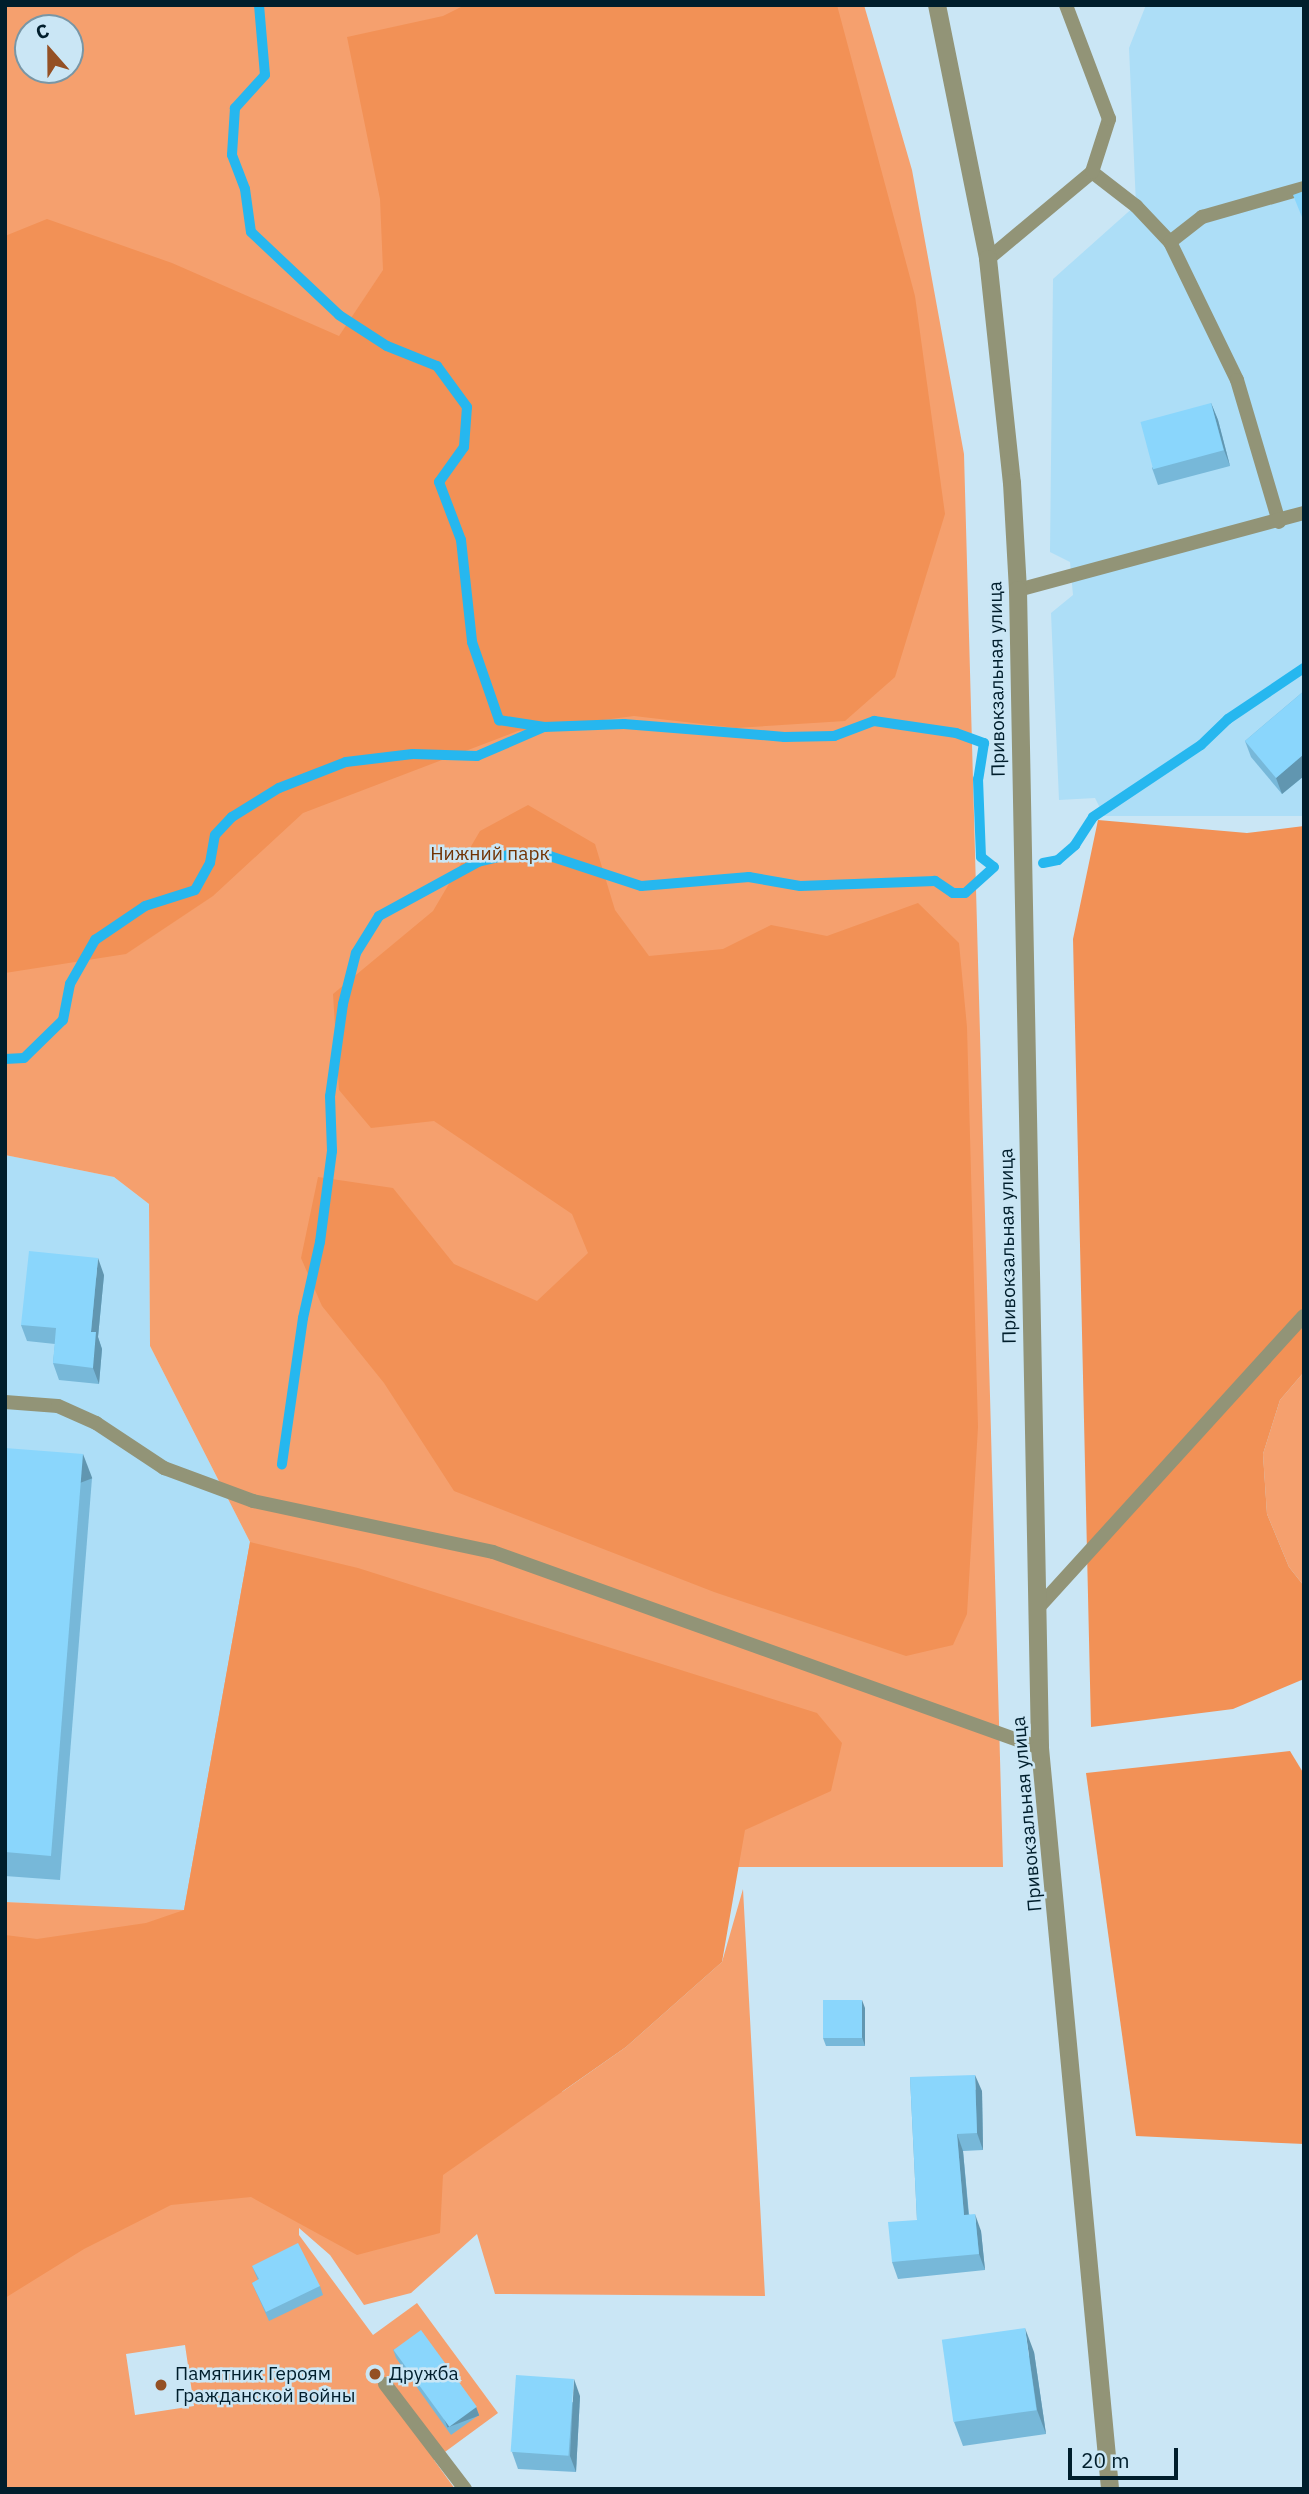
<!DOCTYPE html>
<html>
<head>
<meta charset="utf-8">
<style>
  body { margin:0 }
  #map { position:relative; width:1309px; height:2494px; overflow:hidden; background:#cae6f5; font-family:"IBM Plex Sans",sans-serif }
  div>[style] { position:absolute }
  .built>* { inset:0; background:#addef7 }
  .green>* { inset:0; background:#f5a06e }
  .forest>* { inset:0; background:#f29156 }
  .stream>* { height:10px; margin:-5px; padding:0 5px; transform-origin:5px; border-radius:5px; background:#26b7ef }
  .service>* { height:14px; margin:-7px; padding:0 7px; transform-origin:7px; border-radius:7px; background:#929477 }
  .minor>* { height:18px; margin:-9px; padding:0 9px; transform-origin:9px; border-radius:9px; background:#929477 }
  .wall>* { inset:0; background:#77b8d9 }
  .shaded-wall>* { inset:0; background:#6196b0; transform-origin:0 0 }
  .building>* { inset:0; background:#8ad6fc; transform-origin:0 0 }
  .dots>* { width:19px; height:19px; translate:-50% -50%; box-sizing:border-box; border:4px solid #cae6f5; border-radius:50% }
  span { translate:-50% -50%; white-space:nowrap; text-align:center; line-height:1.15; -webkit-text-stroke:5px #cae6f5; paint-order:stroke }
  .street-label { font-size:19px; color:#001e2c }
  .park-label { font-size:19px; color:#703304 }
  .poi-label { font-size:19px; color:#001e2c }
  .left { translate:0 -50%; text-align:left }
  .frame { position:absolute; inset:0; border:7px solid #001e2c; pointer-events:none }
  .north { position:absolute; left:14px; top:14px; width:70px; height:70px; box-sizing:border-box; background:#cae6f5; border:2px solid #7996a5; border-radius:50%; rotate:339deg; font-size:19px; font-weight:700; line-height:28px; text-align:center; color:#001e2c }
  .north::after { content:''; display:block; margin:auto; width:24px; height:32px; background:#945024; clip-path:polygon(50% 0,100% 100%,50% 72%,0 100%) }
  .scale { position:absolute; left:1068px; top:2448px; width:110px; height:32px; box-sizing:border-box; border:4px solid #001e2c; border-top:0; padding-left:9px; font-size:21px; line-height:24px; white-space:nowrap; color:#001e2c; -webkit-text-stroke:5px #cae6f5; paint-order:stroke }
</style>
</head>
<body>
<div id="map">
  <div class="built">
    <i style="clip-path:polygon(1146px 5px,1304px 5px,1304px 816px,1104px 816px,1095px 798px,1059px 800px,1051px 613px,1073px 595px,1070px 562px,1050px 552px,1053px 279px,1136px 205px,1129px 48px)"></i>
    <i style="clip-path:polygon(5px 1155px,114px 1177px,149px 1204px,150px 1346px,250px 1542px,184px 1911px,5px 1902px)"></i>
  </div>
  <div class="green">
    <i style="clip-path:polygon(evenodd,5px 5px,864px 5px,912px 170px,964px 454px,1003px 1867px,694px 1867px,562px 2092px,626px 2047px,722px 1962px,743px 1889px,765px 2296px,495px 2294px,477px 2234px,411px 2293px,364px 2305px,330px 2255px,299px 2228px,299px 2235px,373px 2335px,417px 2303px,498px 2413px,434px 2460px,455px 2489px,5px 2489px,5px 1902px,184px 1910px,250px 1542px,150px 1346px,149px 1204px,114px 1177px,5px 1155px,5px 5px,28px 28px,70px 28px,70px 70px,28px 70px,28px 28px,5px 5px,185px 2345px,194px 2406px,135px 2415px,126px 2354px,185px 2345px)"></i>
    <i style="clip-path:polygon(1304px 1372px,1304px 1586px,1289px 1567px,1267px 1514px,1263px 1454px,1280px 1400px)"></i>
  </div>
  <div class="forest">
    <i style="clip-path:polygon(465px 5px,837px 5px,915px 296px,945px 514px,895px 677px,845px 721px,736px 728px,634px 716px,518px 731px,303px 813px,213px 896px,126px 954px,5px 973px,5px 236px,47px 219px,172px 263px,339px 336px,383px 270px,380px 199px,347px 37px,443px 16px)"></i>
    <i style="clip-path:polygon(528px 805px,595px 844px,615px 910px,649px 956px,723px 949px,771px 925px,827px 936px,918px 903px,959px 943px,967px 1027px,978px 1427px,967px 1614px,953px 1645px,906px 1656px,714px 1592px,454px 1491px,384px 1383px,322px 1306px,301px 1258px,318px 1177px,393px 1188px,454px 1264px,537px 1301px,588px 1253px,572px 1214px,434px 1121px,371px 1128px,339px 1090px,333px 994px,433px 911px,480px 831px)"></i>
    <i style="clip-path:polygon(1098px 820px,1247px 833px,1304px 826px,1304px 1372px,1280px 1400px,1263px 1454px,1267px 1514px,1289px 1567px,1304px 1586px,1304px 1679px,1233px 1709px,1091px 1727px,1073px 939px)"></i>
    <i style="clip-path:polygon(250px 1542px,358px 1568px,817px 1713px,842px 1743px,831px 1791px,745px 1830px,722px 1962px,626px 2047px,443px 2175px,440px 2233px,357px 2255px,251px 2197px,171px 2205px,84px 2249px,5px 2298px,5px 1935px,37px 1939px,146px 1923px,184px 1910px)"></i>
    <i style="clip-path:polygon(1290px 1751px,1304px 1774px,1304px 2144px,1136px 2136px,1086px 1773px)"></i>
  </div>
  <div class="stream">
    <i style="left:259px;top:5px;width:70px;rotate:85.1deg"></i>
    <i style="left:265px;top:75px;width:45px;rotate:132.3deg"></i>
    <i style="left:235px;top:108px;width:47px;rotate:93.7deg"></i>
    <i style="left:232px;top:155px;width:36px;rotate:69deg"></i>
    <i style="left:245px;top:189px;width:43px;rotate:82.1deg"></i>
    <i style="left:251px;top:232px;width:121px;rotate:43.3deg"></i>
    <i style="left:339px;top:315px;width:57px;rotate:32.9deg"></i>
    <i style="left:387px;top:346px;width:54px;rotate:21.8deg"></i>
    <i style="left:437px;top:366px;width:51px;rotate:53.8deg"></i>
    <i style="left:467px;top:407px;width:40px;rotate:94.3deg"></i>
    <i style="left:464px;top:447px;width:43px;rotate:125.5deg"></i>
    <i style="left:439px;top:482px;width:62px;rotate:69.2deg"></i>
    <i style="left:461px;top:540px;width:103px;rotate:83.8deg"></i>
    <i style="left:472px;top:642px;width:83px;rotate:70.9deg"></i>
    <i style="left:499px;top:720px;width:46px;rotate:8.8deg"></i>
    <i style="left:544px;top:727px;width:80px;rotate:-2.1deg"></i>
    <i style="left:624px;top:724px;width:161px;rotate:4.6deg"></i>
    <i style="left:784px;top:737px;width:50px;rotate:-1.1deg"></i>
    <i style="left:834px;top:736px;width:43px;rotate:-20.6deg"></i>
    <i style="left:874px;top:721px;width:83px;rotate:8.3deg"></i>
    <i style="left:956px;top:733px;width:30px;rotate:20deg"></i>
    <i style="left:984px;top:743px;width:36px;rotate:99deg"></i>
    <i style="left:978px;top:779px;width:78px;rotate:87.8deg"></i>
    <i style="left:981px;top:857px;width:16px;rotate:38deg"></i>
    <i style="left:994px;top:867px;width:39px;rotate:138deg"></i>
    <i style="left:965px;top:893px;width:12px;rotate:180deg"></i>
    <i style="left:953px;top:893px;width:22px;rotate:-146deg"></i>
    <i style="left:935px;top:881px;width:135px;rotate:177.9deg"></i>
    <i style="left:800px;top:886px;width:52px;rotate:-170deg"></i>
    <i style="left:749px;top:877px;width:108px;rotate:175.2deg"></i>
    <i style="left:641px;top:886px;width:96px;rotate:-161.8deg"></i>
    <i style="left:550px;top:856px;width:42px;rotate:-178.6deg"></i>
    <i style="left:508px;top:855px;width:31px;rotate:167deg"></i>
    <i style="left:478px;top:862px;width:113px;rotate:151.4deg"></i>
    <i style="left:379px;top:916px;width:44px;rotate:121.9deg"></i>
    <i style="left:356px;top:953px;width:53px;rotate:104.3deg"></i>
    <i style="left:343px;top:1004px;width:93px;rotate:98deg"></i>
    <i style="left:330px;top:1096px;width:55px;rotate:87.9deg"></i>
    <i style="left:332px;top:1151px;width:92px;rotate:97.5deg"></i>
    <i style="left:320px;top:1242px;width:78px;rotate:102.6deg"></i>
    <i style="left:303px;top:1318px;width:148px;rotate:98.2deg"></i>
    <i style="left:1043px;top:863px;width:15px;rotate:-11deg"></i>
    <i style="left:1058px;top:860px;width:23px;rotate:-41deg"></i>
    <i style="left:1075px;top:845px;width:33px;rotate:-57deg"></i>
    <i style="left:1093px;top:817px;width:130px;rotate:-33.7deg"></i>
    <i style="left:1201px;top:745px;width:37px;rotate:-44deg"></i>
    <i style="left:1228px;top:719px;width:92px;rotate:-33.9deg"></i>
    <i style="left:5px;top:1059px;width:19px;rotate:-3deg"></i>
    <i style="left:24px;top:1058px;width:54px;rotate:-44.3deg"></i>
    <i style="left:63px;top:1020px;width:37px;rotate:-79deg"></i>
    <i style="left:70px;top:984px;width:51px;rotate:-60.4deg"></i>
    <i style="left:95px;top:940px;width:60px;rotate:-34.2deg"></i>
    <i style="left:145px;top:906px;width:52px;rotate:-17.7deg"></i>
    <i style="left:195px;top:890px;width:31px;rotate:-61deg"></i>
    <i style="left:210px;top:863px;width:28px;rotate:-80deg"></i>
    <i style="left:215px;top:835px;width:25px;rotate:-47deg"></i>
    <i style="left:232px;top:817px;width:55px;rotate:-31.7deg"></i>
    <i style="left:279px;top:788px;width:72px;rotate:-21.2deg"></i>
    <i style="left:346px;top:762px;width:67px;rotate:-6.8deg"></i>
    <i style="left:413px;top:754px;width:64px;rotate:1.8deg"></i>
    <i style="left:477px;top:756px;width:73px;rotate:-23.4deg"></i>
  </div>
  <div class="service">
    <i style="left:1092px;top:172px;width:56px;rotate:37.7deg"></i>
    <i style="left:1136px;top:206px;width:50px;rotate:46.6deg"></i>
    <i style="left:1170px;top:242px;width:153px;rotate:64.1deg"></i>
    <i style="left:1237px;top:380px;width:148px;rotate:73.5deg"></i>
    <i style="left:1170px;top:242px;width:41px;rotate:-38deg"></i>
    <i style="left:1202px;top:217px;width:106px;rotate:-15.9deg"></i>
    <i style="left:988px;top:259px;width:136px;rotate:-39.9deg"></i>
    <i style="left:1092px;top:172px;width:56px;rotate:-72.2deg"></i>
    <i style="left:1109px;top:119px;width:122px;rotate:-110.7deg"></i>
    <i style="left:1018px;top:590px;width:296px;rotate:-15.1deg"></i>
    <i style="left:5px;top:1402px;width:53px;rotate:4.3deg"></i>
    <i style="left:58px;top:1406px;width:42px;rotate:24.1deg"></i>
    <i style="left:96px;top:1423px;width:82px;rotate:33.5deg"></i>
    <i style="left:164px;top:1468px;width:95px;rotate:20.3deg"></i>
    <i style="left:253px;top:1501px;width:245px;rotate:12deg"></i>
    <i style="left:493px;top:1552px;width:581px;rotate:19.71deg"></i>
    <i style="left:1037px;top:1609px;width:396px;rotate:-47.7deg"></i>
    <i style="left:385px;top:2384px;width:132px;rotate:52.7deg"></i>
  </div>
  <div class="minor">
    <i style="left:937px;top:5px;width:259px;rotate:78.6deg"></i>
    <i style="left:988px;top:259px;width:225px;rotate:83.9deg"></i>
    <i style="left:1012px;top:483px;width:107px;rotate:86.8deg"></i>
    <i style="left:1018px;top:590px;width:1158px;rotate:88.91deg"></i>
    <i style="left:1040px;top:1748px;width:744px;rotate:84.6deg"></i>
  </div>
  <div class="wall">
    <i style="clip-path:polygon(1211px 403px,1218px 420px,1230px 466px,1158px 485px,1152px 468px)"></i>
    <i style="clip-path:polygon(1304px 691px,1304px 776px,1282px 794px,1251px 757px,1245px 741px)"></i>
    <i style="clip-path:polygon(104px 1275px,98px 1337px,102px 1349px,99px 1384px,59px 1380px,53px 1363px,55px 1344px,27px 1341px,21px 1325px)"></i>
    <i style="clip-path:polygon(5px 1448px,92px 1478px,60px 1880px,5px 1876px)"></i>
    <i style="clip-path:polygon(865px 2008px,865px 2046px,826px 2046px,823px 2038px)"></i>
    <i style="clip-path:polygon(910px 2077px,982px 2091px,983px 2150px,963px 2151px,969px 2214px,981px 2231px,985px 2270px,898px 2279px,892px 2262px,917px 2220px)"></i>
    <i style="clip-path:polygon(252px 2266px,320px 2286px,323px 2295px,269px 2321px,252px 2283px,258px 2280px)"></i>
    <i style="clip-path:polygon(393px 2349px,476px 2407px,479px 2415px,451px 2435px,396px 2358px)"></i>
    <i style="clip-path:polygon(1034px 2352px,1046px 2434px,963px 2446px,954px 2422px)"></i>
    <i style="clip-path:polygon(580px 2396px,576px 2472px,518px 2469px,512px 2452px)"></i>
  </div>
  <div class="shaded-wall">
    <i style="clip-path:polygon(1211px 403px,1218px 420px,1230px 466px,1224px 450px)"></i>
    <i style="clip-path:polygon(1304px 754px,1304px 776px,1282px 794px,1276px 778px)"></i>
    <i style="clip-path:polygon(98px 1258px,104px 1275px,98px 1337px,102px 1349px,99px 1384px,93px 1368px,91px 1332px)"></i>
    <i style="left:83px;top:1454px;width:26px;height:403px;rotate:69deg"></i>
    <i style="clip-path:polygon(862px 2000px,865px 2008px,865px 2046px,862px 2037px)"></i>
    <i style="clip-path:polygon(975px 2075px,982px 2091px,983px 2150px,977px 2133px)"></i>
    <i style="clip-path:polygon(957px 2134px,963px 2151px,970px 2231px,964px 2215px)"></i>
    <i style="clip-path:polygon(975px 2214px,981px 2231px,985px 2270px,979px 2254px)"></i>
    <i style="clip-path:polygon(1025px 2328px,1034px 2352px,1046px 2434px,1037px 2410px)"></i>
    <i style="clip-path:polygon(574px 2379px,580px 2396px,576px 2472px,570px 2456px)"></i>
    <i style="left:476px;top:2407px;width:9px;height:34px;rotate:69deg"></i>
  </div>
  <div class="building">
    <i style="clip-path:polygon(1304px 191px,1304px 222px,1293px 195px)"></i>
    <i style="left:1211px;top:403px;width:49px;height:73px;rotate:75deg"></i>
    <i style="clip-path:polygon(1304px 691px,1304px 754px,1276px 778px,1245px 741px)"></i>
    <i style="clip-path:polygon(29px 1251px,98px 1258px,91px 1332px,96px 1332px,93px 1368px,53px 1363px,56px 1328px,21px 1325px)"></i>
    <i style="clip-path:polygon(5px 1448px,83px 1454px,51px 1856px,5px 1852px)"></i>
    <i style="left:823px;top:2000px;width:39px;height:38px"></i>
    <i style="clip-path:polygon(975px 2075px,977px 2133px,957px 2134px,964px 2215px,975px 2214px,979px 2254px,892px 2262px,888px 2222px,917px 2220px,910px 2077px)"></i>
    <i style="clip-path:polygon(298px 2243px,320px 2286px,266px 2312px,252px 2283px,259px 2279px,252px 2266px)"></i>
    <i style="left:1025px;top:2328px;width:83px;height:84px;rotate:82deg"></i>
    <i style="left:421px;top:2330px;width:95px;height:34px;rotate:54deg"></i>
    <i style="left:516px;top:2375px;width:58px;height:77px;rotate:4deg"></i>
  </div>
  <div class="dots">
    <i style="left:375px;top:2374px;background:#945024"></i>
    <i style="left:161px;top:2385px;background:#945024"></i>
  </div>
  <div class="street-label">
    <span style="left:997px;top:679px;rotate:-91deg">Привокзальная улица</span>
    <span style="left:1008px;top:1246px;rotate:-91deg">Привокзальная улица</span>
    <span style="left:1027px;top:1814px;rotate:-95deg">Привокзальная улица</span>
  </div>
  <div class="park-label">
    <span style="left:490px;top:854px">Нижний парк</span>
  </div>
  <div class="poi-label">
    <span class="left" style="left:175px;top:2385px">Памятник Героям<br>Гражданской войны</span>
    <span class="left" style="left:389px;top:2374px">Дружба</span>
  </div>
  <div class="frame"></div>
  <div class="north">С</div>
  <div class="scale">20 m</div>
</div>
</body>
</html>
